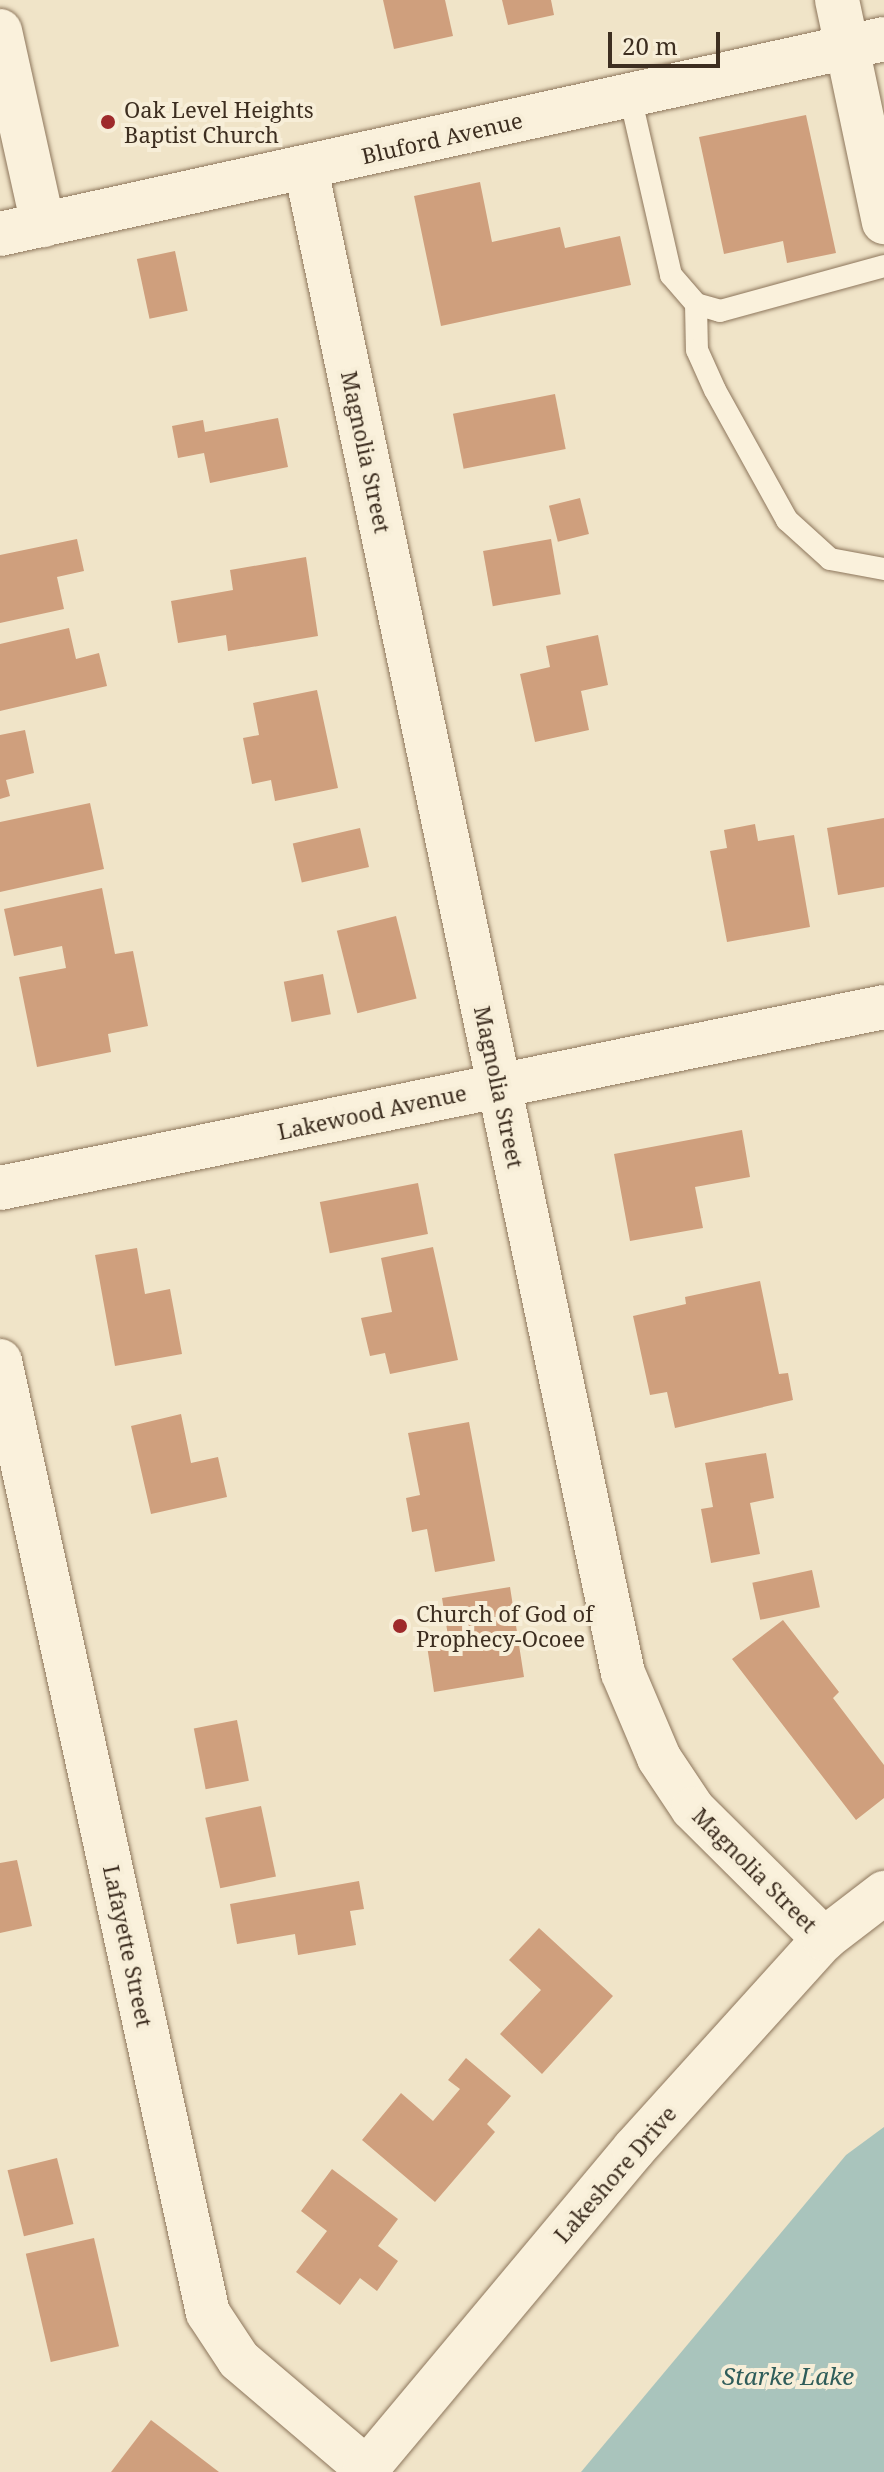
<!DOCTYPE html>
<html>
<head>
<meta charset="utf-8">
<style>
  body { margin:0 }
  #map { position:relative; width:884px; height:2472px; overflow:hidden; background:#f0e4c8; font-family:"Noto Serif",serif }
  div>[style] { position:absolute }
  .water>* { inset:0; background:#a9c4bc }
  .building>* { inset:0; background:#cf9f7d; transform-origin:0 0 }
  .roads { filter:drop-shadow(0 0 2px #8d765c) drop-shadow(0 0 2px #8d765c) }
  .service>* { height:22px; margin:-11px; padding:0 11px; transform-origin:11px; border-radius:11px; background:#faf1dc }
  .minor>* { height:44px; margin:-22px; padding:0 22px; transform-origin:22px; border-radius:22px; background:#faf1dc }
  .tertiary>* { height:44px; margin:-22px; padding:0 22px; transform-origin:22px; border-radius:22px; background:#faf1dc }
  .dots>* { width:22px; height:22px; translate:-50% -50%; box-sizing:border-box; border:4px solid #f7eed8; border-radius:50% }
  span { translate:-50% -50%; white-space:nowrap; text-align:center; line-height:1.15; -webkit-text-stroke:8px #f7eed8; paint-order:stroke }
  .poi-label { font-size:22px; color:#3d2e20 }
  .left { translate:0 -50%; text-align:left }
  .street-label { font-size:22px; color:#3d2e20 }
  .water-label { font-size:24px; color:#2f5d5a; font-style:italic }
  .scale { position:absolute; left:608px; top:32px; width:112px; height:36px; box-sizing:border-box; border:4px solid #3d2e20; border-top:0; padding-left:10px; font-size:24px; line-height:28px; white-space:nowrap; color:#3d2e20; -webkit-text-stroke:6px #f7eed8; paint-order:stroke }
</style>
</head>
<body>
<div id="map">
  <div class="water">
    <i style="clip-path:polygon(884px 2127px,884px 2472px,581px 2472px,846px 2155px)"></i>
  </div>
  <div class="building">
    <i style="clip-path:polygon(383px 0,445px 0,453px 36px,394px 49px)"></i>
    <i style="clip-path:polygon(502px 0,551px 0,554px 15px,508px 25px)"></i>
    <i style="clip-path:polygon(806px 115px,836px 253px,787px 263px,783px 241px,724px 254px,699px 137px)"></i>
    <i style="clip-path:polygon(480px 182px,492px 242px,560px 227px,565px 248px,620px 236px,631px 285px,441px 326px,414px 196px)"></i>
    <i style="left:175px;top:251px;width:61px;height:39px;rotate:78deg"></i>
    <i style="left:555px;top:394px;width:56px;height:104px;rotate:79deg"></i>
    <i style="clip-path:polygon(278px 418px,288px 467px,210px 483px,204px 453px,178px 458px,172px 426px,203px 420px,205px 432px)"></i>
    <i style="left:580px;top:498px;width:37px;height:32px;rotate:76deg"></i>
    <i style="clip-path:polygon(77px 539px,84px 571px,57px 577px,64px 609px,0 623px,0 555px)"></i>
    <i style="left:551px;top:539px;width:56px;height:69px;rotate:80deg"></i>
    <i style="clip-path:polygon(306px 557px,318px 636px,228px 651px,226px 635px,178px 643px,171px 601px,233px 590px,230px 570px)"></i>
    <i style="clip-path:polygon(69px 628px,76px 659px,99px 653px,107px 686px,0 711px,0 644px)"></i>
    <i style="clip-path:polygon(598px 635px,608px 685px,581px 691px,589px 730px,535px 742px,520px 674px,550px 667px,546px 646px)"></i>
    <i style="clip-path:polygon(317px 690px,338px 788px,275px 801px,271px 780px,252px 784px,243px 738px,259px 735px,253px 703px)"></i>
    <i style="clip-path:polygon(25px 730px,34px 773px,6px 780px,10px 796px,0 799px,0 735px)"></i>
    <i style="clip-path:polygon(90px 803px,104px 869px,0 892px,0 822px)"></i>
    <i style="clip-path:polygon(884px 818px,884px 887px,838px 895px,827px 828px)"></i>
    <i style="clip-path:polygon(755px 824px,758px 841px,794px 835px,810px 927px,727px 942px,710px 851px,727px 848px,724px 830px)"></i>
    <i style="left:360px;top:828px;width:40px;height:69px;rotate:77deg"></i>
    <i style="clip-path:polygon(102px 888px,115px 954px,133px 951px,148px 1026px,108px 1034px,111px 1052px,37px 1067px,19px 977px,66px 968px,62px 946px,14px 956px,4px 909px)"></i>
    <i style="left:396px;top:916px;width:85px;height:61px;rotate:76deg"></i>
    <i style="left:323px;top:974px;width:41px;height:40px;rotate:79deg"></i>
    <i style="clip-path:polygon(742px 1130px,750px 1177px,695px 1187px,703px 1228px,630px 1241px,614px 1154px)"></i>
    <i style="left:418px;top:1183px;width:52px;height:100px;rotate:79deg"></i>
    <i style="clip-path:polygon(433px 1247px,458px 1360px,390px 1374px,385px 1353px,370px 1356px,361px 1318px,392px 1312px,381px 1258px)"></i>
    <i style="clip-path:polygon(137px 1248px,145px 1294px,170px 1289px,182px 1354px,115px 1366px,95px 1255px)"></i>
    <i style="clip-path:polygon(760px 1281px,779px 1374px,788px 1373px,793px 1400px,675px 1428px,667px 1392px,650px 1395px,633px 1316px,686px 1304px,685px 1297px)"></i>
    <i style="clip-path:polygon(181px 1414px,191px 1463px,218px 1457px,227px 1497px,151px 1514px,131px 1426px)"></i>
    <i style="clip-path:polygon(469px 1422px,495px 1561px,435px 1572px,427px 1529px,412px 1532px,406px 1498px,420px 1495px,408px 1433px)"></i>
    <i style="clip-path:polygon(766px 1453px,774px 1498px,750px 1503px,760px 1554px,711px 1563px,701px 1509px,713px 1507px,705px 1463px)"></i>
    <i style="left:812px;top:1570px;width:38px;height:61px;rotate:78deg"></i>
    <i style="clip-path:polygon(510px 1587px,524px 1677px,434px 1692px,426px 1639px,448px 1636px,442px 1598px)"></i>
    <i style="clip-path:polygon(783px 1620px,839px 1692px,833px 1698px,884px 1765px,884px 1798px,856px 1820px,732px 1659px)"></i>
    <i style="left:237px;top:1720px;width:62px;height:44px;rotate:79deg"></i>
    <i style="left:261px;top:1806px;width:72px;height:57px;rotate:78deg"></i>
    <i style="clip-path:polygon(17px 1860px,32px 1926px,0 1933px,0 1863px)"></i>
    <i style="clip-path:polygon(359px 1881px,364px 1909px,350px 1911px,356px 1945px,298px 1955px,295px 1934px,237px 1944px,230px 1904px)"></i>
    <i style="clip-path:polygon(539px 1928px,613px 1996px,542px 2074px,500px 2034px,541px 1990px,509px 1960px)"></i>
    <i style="clip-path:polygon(466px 2058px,511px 2096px,487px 2124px,495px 2132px,435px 2202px,362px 2140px,401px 2093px,433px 2121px,460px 2089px,448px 2080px)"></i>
    <i style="left:57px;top:2158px;width:68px;height:51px;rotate:76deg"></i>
    <i style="clip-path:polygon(332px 2169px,398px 2219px,378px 2246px,398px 2261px,377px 2291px,360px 2278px,340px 2305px,296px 2272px,327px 2231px,301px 2211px)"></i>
    <i style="left:94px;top:2238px;width:111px;height:70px;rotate:77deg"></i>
    <i style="clip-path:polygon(151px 2420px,219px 2472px,111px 2472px)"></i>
  </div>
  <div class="roads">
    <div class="service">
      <i style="left:630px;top:96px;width:184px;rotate:77.1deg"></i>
      <i style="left:671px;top:275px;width:38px;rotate:49deg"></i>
      <i style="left:696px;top:304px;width:25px;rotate:16deg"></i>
      <i style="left:720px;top:311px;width:170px;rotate:-15.3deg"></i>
      <i style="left:696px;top:304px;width:46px;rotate:88.8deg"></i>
      <i style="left:697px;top:350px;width:44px;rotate:65.8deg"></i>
      <i style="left:715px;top:390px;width:149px;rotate:61deg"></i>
      <i style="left:787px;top:520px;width:58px;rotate:42.2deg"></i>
      <i style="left:830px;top:559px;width:55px;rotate:10.5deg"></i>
    </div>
    <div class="minor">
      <i style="left:0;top:31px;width:199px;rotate:77.5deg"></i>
      <i style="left:847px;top:47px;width:179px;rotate:78.1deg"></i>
      <i style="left:306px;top:169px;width:1537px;rotate:78.1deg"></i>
      <i style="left:623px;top:1673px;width:92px;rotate:67deg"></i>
      <i style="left:659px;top:1758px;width:61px;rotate:56.3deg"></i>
      <i style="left:693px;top:1809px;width:185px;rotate:44.8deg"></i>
      <i style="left:0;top:1188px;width:902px;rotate:-11.57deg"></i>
      <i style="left:0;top:1361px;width:974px;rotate:77.68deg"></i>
      <i style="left:208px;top:2313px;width:56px;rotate:56.6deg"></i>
      <i style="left:239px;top:2360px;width:168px;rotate:40.4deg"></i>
      <i style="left:364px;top:2472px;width:421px;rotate:-50.1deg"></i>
      <i style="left:634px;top:2149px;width:283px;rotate:-47.9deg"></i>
      <i style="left:824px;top:1939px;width:76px;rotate:-37.5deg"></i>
    </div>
    <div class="tertiary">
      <i style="left:837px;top:0;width:48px;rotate:78deg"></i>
      <i style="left:0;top:234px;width:905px;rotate:-12.44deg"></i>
    </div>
  </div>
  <div class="dots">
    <i style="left:108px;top:122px;background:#9e2a2b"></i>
    <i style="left:400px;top:1626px;background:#9e2a2b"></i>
  </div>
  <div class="poi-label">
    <span class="left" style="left:124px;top:122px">Oak Level Heights<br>Baptist Church</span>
    <span class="left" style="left:416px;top:1626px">Church of God of<br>Prophecy-Ocoee</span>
  </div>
  <div class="street-label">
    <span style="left:442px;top:138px;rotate:-13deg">Bluford Avenue</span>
    <span style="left:366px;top:452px;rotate:78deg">Magnolia Street</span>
    <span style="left:499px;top:1087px;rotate:78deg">Magnolia Street</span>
    <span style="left:372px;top:1112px;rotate:-12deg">Lakewood Avenue</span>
    <span style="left:755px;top:1870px;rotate:45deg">Magnolia Street</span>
    <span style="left:128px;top:1946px;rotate:78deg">Lafayette Street</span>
    <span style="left:615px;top:2174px;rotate:-49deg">Lakeshore Drive</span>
  </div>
  <div class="water-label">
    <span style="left:788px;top:2376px">Starke Lake</span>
  </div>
  <div class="scale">20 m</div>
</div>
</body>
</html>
